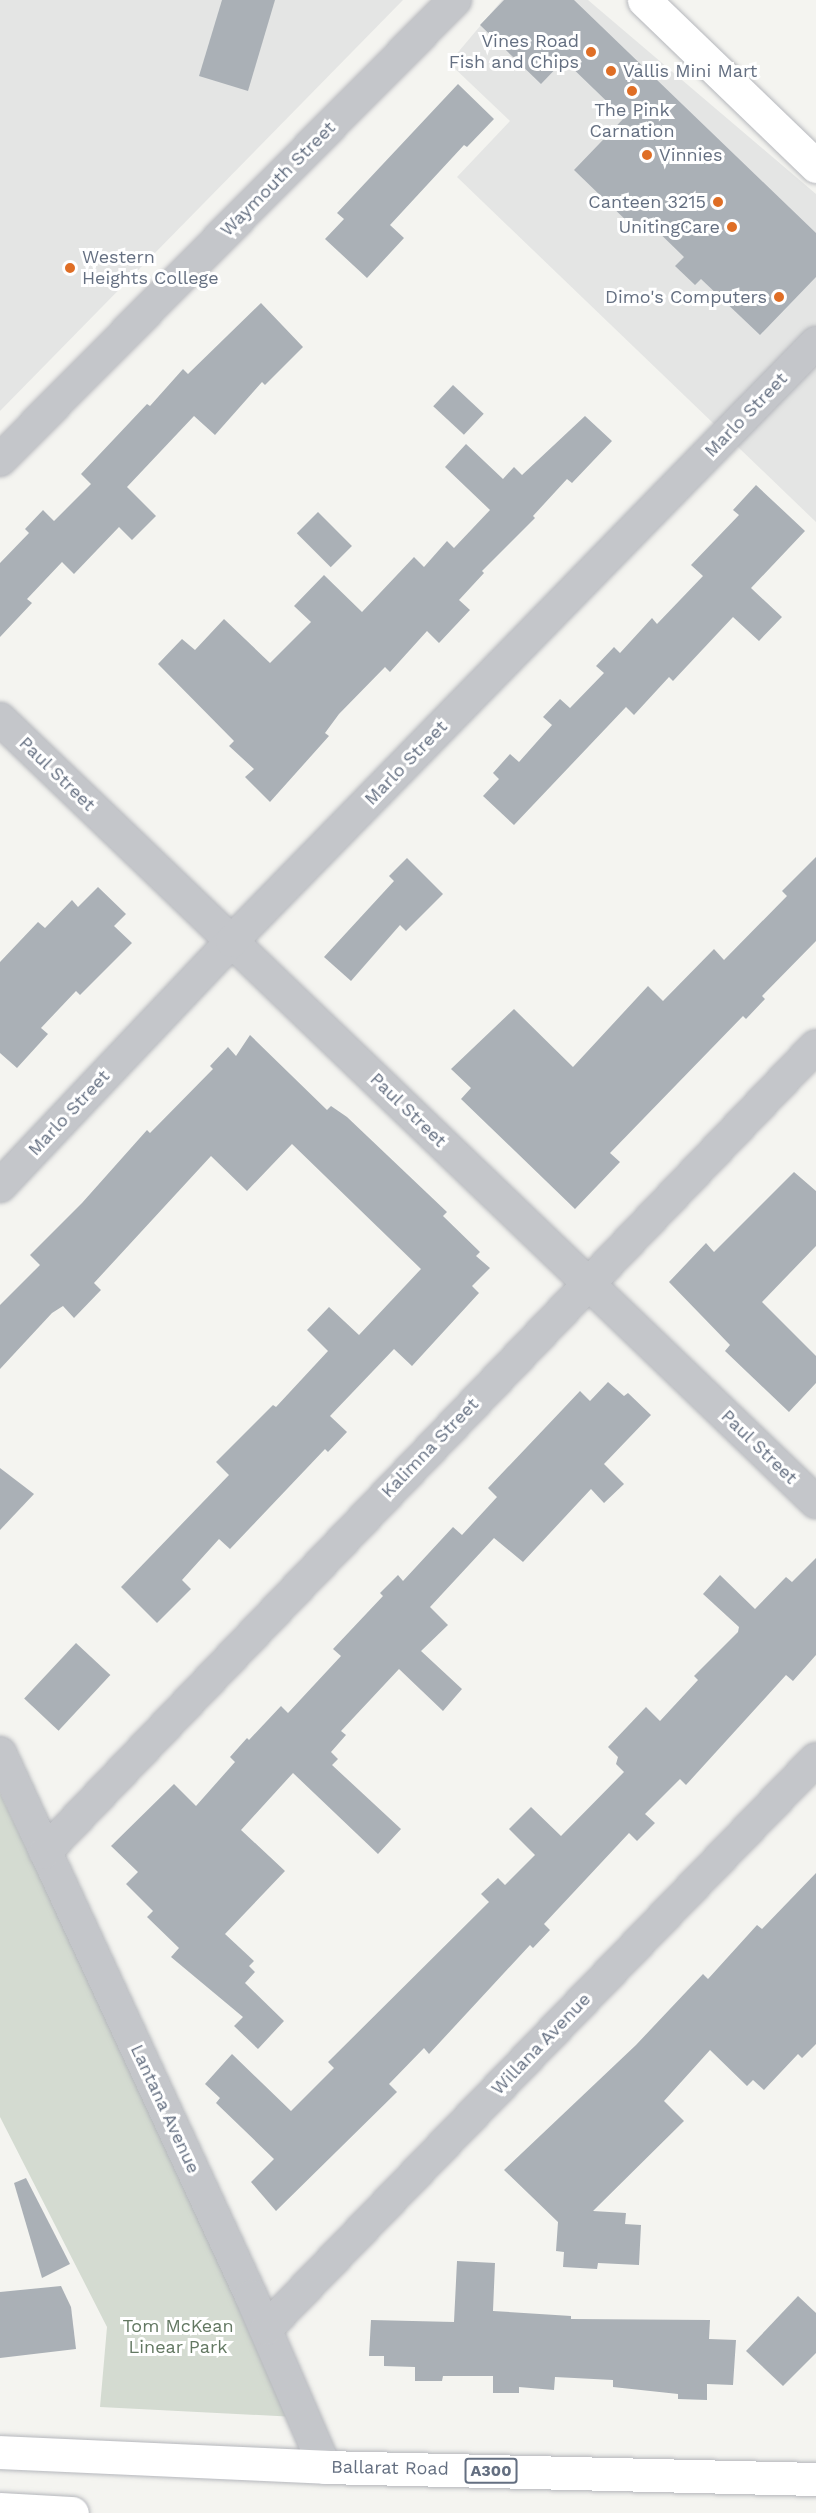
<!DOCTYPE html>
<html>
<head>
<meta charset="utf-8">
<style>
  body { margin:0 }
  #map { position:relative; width:816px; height:2513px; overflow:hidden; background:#f4f4f0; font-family:"Work Sans",sans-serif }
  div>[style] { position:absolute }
  .built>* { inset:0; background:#e4e5e4 }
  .green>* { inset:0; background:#d4dbd1 }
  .building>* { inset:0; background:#aab0b6; transform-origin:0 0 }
  .roads { filter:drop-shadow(0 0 2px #b5b7bc) drop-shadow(0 0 2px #b5b7bc) }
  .minor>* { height:32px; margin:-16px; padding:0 16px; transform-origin:16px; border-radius:16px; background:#c4c6ca }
  .major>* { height:33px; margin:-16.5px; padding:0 16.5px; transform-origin:16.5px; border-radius:16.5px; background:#fff }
  .highway>* { height:33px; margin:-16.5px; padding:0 16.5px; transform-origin:16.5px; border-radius:16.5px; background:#fff }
  .dots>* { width:16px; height:16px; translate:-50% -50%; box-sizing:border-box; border:3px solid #fff; border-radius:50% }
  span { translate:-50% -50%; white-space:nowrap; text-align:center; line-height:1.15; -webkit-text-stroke:6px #fff; paint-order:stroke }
  .shield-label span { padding:2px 4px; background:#fff; border:2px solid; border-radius:4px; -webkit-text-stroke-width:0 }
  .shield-label { font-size:16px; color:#646f81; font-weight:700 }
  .poi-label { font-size:18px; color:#646f81 }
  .right { translate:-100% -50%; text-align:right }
  .left { translate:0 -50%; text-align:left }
  .street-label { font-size:18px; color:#646f81 }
  .park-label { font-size:18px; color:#637862 }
</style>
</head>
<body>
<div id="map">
  <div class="built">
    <i style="clip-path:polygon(0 0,403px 0,0 411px)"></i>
    <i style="clip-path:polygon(502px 0,588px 0,816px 194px,816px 522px,457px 177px,510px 121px,449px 63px)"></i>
  </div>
  <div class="green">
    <i style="clip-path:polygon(0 1793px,296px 2417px,100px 2407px,107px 2327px,0 2117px)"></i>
  </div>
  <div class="building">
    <i style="clip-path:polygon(222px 0,275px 0,248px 91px,199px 76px)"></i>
    <i style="clip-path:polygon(504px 0,574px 0,816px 233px,816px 277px,760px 335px,701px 279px,695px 285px,675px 266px,684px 257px,644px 218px,634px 228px,574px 170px,624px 118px,564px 60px,541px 84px,512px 56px,480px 25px)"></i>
    <i style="clip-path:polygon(458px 84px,494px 119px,467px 147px,464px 145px,390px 225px,404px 238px,367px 278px,325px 239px,344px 219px,337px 213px)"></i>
    <i style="clip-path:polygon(261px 303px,303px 347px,265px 385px,262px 382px,215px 435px,194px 416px,127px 487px,156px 516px,132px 540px,119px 527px,74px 574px,62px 562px,27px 599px,32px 603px,0 637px,0 563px,29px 533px,25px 529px,43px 510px,54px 521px,91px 484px,81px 474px,147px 404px,150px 406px,183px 369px,188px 374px)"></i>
    <i style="left:453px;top:385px;width:42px;height:29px;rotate:43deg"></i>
    <i style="clip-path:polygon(585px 416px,612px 441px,572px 483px,567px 479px,533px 516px,535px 518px,482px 571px,484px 573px,459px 600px,470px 610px,439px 643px,427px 631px,390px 672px,385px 667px,339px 714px,325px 733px,329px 736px,270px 802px,245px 777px,254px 769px,229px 746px,234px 741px,158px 664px,182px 639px,195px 650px,224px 619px,270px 663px,311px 622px,294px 606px,324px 575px,362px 612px,414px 557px,424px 567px,447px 541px,454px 548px,490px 510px,445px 467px,466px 444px,503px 479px,514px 467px,522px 475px)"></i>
    <i style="clip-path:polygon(756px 485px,805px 531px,751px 588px,782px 617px,759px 641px,733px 617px,673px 681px,669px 677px,634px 715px,626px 707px,514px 825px,483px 796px,499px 779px,493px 773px,510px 754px,519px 762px,552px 725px,543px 717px,560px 699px,570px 708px,604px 673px,596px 666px,614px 647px,620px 653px,652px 618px,657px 624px,703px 576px,691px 565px,739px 515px,733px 510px)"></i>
    <i style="left:318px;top:512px;width:48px;height:30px;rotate:45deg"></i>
    <i style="clip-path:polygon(816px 857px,816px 941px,762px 996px,765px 999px,746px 1019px,743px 1016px,610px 1153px,620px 1162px,575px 1209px,461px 1099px,471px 1088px,451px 1069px,514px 1009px,573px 1067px,648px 986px,663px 1001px,714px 949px,724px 960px,787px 896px,782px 891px)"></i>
    <i style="clip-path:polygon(407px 858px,443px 894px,406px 931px,400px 925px,351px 981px,324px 957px,394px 881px,389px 876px)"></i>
    <i style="clip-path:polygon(98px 887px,126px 914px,114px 926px,132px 943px,80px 995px,76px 991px,41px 1028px,48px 1034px,17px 1068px,0 1053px,0 962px,38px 922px,45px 928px,72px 900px,78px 907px)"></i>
    <i style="clip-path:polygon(250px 1035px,327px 1110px,331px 1106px,347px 1117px,447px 1212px,443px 1216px,480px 1252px,476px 1256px,490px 1268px,472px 1286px,479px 1293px,412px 1366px,394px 1349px,330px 1416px,347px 1432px,328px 1452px,325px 1449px,230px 1549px,219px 1539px,182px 1580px,191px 1589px,157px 1623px,121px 1587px,229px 1475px,216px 1462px,273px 1405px,276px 1407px,328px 1351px,307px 1330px,329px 1307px,359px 1335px,421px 1269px,292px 1144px,247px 1191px,211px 1156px,94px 1283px,101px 1290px,74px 1318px,63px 1306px,52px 1313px,0 1369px,0 1305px,40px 1265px,30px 1255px,82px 1203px,147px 1130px,150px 1133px,213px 1069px,210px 1066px,228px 1047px,236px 1056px)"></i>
    <i style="clip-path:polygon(794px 1172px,816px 1191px,816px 1246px,762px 1302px,816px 1356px,816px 1383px,789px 1412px,725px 1351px,730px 1345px,669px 1282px,706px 1243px,714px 1252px)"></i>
    <i style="clip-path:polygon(608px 1382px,624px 1396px,628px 1393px,651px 1415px,604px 1464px,624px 1484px,604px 1503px,591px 1489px,523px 1562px,494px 1538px,430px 1607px,448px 1625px,421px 1651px,462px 1689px,443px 1711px,399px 1669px,341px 1731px,346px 1735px,331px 1752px,338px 1759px,332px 1765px,401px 1829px,378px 1854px,293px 1773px,241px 1830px,285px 1871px,225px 1934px,254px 1961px,249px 1966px,255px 1972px,245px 1983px,284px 2021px,258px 2049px,234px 2026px,243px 2017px,171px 1957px,179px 1948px,147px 1917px,153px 1911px,126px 1884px,138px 1872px,111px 1846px,174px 1784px,196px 1806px,235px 1762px,230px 1757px,247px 1738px,249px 1740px,281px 1706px,288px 1713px,341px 1656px,333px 1649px,383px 1596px,380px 1593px,398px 1575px,403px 1581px,453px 1527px,462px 1535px,497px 1497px,488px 1488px,563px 1409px,580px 1391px,590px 1401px)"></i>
    <i style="clip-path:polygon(0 1468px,34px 1494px,0 1530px)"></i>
    <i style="clip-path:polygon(816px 1558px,816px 1655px,793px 1681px,786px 1675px,686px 1785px,680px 1779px,645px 1814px,655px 1823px,637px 1841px,629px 1833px,544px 1924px,550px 1930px,533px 1948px,530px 1945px,429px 2054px,424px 2048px,389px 2084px,397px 2092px,276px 2211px,251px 2182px,274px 2159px,216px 2103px,220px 2098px,205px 2084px,232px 2054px,291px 2111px,334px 2068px,328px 2062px,489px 1902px,481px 1894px,498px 1878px,505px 1885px,535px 1855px,509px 1829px,531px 1807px,561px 1836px,624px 1772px,616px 1764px,618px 1757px,608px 1747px,646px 1707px,660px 1721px,698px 1680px,694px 1676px,738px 1632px,739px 1627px,703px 1594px,720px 1575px,755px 1609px,786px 1577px,792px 1582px)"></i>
    <i style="left:76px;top:1643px;width:47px;height:76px;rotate:43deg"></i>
    <i style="clip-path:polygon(816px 1873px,816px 2044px,802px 2058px,798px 2054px,764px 2090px,753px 2080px,747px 2086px,710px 2050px,664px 2101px,684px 2121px,593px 2211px,626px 2213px,625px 2224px,641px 2225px,639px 2265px,598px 2263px,597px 2269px,563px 2267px,564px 2252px,556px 2251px,558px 2222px,504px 2170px,636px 2045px,703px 1974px,708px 1979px,757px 1925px,762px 1929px)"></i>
    <i style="clip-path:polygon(26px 2178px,70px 2264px,42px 2278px,14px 2183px)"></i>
    <i style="clip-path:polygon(457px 2261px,495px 2263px,493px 2311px,571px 2316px,571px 2319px,710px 2320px,709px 2339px,736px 2340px,733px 2385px,707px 2384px,707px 2400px,678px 2399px,678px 2394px,613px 2387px,613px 2380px,555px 2377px,554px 2390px,519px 2387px,519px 2393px,493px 2393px,493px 2376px,443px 2376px,442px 2381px,415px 2381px,415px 2367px,384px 2366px,384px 2356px,369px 2356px,371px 2320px,454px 2322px)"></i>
    <i style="clip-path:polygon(61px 2286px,71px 2307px,76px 2349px,0 2358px,0 2292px)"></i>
    <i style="clip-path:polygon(798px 2296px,816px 2313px,816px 2353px,783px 2386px,746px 2351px)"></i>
  </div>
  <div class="roads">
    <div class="minor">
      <i style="left:0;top:460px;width:647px;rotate:-45.31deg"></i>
      <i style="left:0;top:719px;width:1131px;rotate:43.82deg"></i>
      <i style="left:0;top:1186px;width:337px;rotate:-46.6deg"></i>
      <i style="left:232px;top:941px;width:836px;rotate:-45.68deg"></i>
      <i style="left:0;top:1753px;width:598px;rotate:65.19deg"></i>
      <i style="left:251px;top:2296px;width:186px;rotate:66.6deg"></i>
      <i style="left:45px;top:1852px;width:1115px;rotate:-46.27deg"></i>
      <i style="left:266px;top:2329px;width:792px;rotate:-46.02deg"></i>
    </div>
    <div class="major">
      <i style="left:644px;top:0;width:239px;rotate:44deg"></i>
    </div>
    <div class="highway">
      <i style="left:0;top:2452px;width:325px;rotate:2.6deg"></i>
      <i style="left:325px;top:2467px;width:491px;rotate:1.4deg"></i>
      <i style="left:0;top:2509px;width:72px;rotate:3.2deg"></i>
    </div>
  </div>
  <div class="dots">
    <i style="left:591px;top:52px;background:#df6e25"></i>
    <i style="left:611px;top:71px;background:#df6e25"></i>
    <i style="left:632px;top:91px;background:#df6e25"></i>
    <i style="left:647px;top:155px;background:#df6e25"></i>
    <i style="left:718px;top:202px;background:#df6e25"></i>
    <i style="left:732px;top:227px;background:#df6e25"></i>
    <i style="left:70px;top:268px;background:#df6e25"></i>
    <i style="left:779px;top:297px;background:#df6e25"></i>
  </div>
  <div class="shield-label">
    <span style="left:491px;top:2471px">A300</span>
  </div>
  <div class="poi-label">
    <span class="right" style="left:579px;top:52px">Vines Road<br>Fish and Chips</span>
    <span class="left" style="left:623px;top:71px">Vallis Mini Mart</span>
    <span style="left:632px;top:121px">The Pink<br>Carnation</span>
    <span class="left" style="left:659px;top:155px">Vinnies</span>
    <span class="right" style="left:706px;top:202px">Canteen 3215</span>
    <span class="right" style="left:720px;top:227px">UnitingCare</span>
    <span class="left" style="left:82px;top:268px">Western<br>Heights College</span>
    <span class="right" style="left:767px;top:297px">Dimo's Computers</span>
  </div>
  <div class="street-label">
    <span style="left:278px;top:179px;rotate:-45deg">Waymouth Street</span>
    <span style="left:746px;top:415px;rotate:-46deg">Marlo Street</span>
    <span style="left:406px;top:763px;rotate:-46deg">Marlo Street</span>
    <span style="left:57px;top:774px;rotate:44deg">Paul Street</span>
    <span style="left:408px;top:1110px;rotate:44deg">Paul Street</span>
    <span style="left:69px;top:1113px;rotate:-47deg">Marlo Street</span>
    <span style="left:759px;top:1447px;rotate:44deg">Paul Street</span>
    <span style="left:430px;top:1448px;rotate:-46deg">Kalimna Street</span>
    <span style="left:541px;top:2044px;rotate:-46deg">Willana Avenue</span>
    <span style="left:165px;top:2109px;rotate:65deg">Lantana Avenue</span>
    <span style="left:390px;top:2468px;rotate:1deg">Ballarat Road</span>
  </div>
  <div class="park-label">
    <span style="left:178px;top:2337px">Tom McKean<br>Linear Park</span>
  </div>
</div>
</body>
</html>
